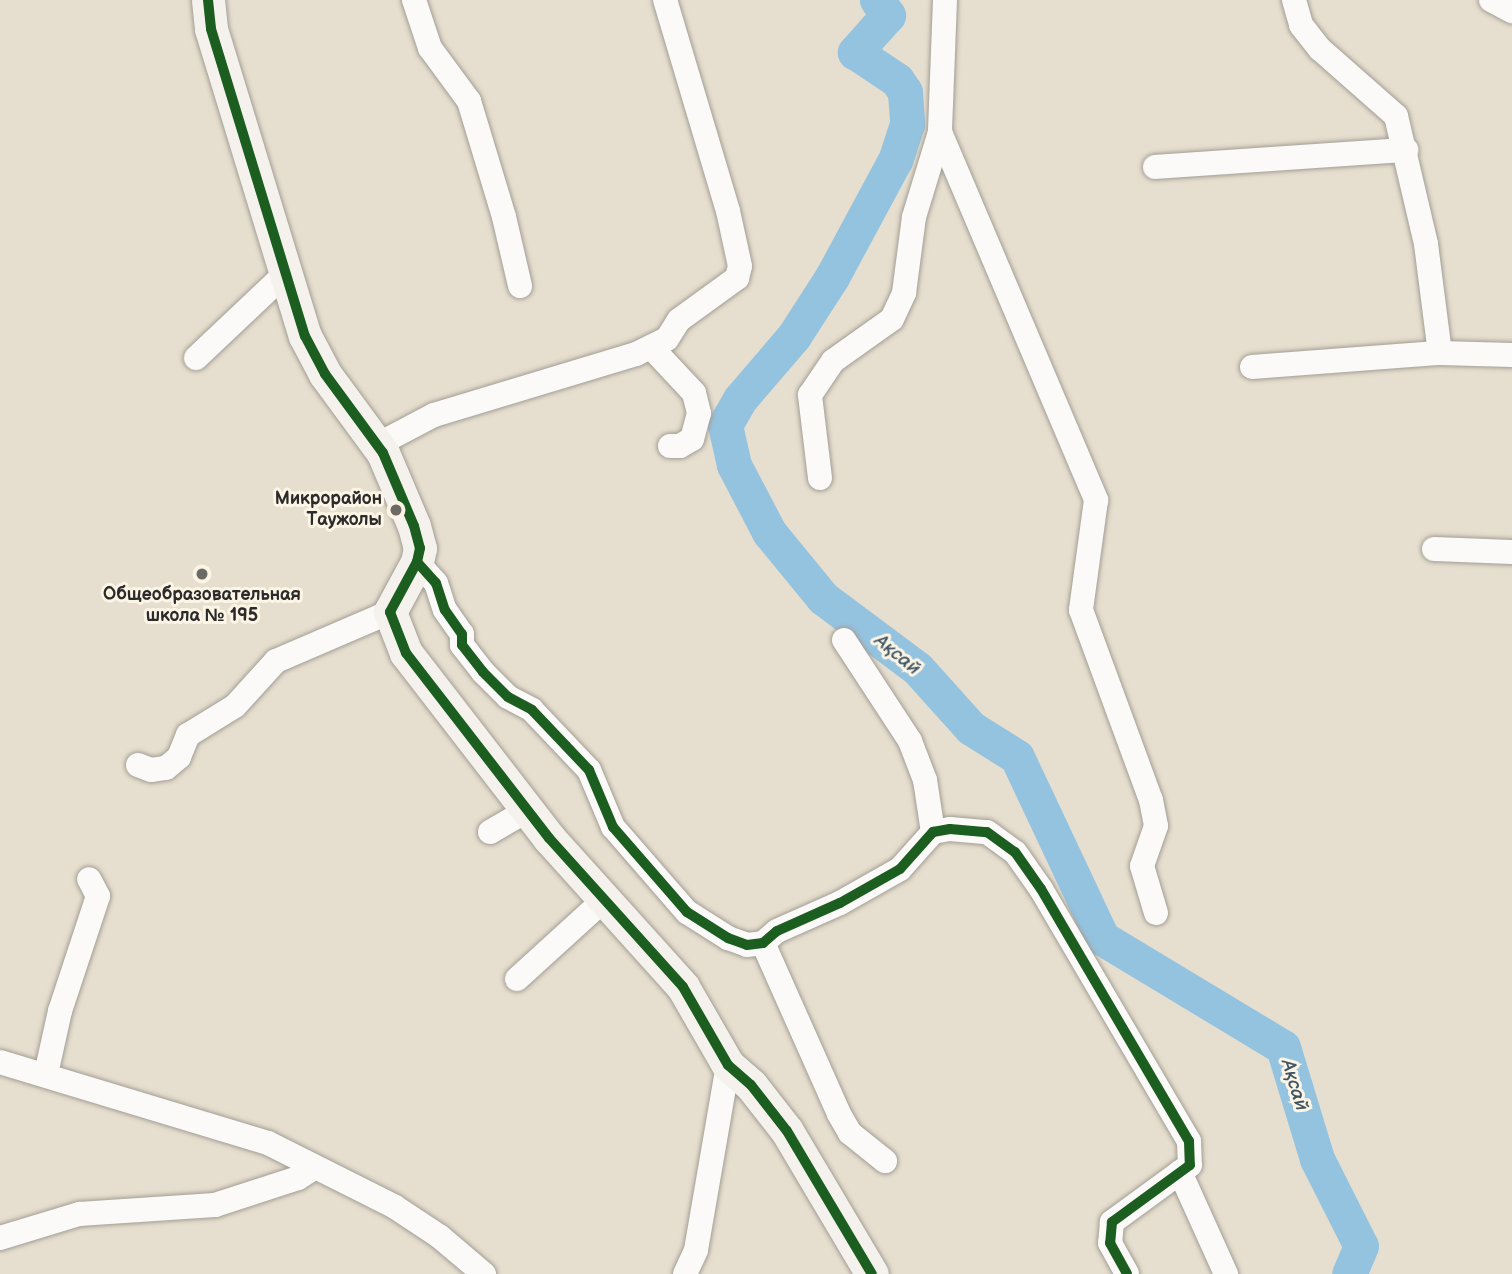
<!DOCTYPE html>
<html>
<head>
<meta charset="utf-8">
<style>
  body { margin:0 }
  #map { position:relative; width:1512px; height:1274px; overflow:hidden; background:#e6dece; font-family:"Balsamiq Sans",sans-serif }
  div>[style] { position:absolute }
  .river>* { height:35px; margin:-17.5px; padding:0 17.5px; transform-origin:17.5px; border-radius:17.5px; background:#94c3e0 }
  .roads { filter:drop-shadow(0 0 2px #a29e95) drop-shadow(0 0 2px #a29e95) }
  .street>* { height:24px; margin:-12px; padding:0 12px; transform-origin:12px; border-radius:12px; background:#fbfaf8 }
  .secondary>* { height:33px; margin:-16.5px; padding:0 16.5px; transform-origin:16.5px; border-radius:16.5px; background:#f5f2ed }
  .cycleway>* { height:10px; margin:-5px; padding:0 5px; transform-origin:5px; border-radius:5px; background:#1b5e20 }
  .dots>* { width:19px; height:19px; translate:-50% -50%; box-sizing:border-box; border:4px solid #fcf5e5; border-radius:50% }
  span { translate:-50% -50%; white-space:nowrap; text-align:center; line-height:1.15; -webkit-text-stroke:6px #fcf5e5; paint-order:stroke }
  .poi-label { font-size:18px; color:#2b2b2b; font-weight:700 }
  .right { translate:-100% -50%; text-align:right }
  .water-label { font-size:19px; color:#405564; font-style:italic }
</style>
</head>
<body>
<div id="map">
  <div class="river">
    <i style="left:877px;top:0;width:19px;rotate:54deg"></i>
    <i style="left:888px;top:15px;width:50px;rotate:131.7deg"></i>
    <i style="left:855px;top:52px;width:50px;rotate:33.7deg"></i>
    <i style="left:897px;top:80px;width:14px;rotate:56deg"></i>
    <i style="left:905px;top:92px;width:32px;rotate:86deg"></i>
    <i style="left:907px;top:124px;width:38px;rotate:108deg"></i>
    <i style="left:895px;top:160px;width:133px;rotate:118.3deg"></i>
    <i style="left:832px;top:277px;width:70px;rotate:122.8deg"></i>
    <i style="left:794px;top:336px;width:83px;rotate:130.6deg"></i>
    <i style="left:740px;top:399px;width:30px;rotate:120deg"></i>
    <i style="left:725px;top:425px;width:41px;rotate:77.3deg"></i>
    <i style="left:734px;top:465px;width:76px;rotate:62.4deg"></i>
    <i style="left:769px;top:532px;width:85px;rotate:50.7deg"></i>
    <i style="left:823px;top:598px;width:117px;rotate:36.7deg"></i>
    <i style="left:917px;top:668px;width:81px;rotate:48deg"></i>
    <i style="left:971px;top:728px;width:54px;rotate:32.2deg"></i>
    <i style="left:1017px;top:757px;width:200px;rotate:64.8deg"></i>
    <i style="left:1102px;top:938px;width:211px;rotate:31.1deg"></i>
    <i style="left:1283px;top:1047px;width:117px;rotate:73.1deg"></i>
    <i style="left:1317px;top:1159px;width:97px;rotate:63.2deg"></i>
    <i style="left:1361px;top:1246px;width:30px;rotate:113deg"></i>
  </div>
  <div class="roads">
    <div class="street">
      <i style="left:414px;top:0;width:51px;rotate:71.6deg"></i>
      <i style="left:430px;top:48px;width:66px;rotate:53.7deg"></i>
      <i style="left:469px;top:101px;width:121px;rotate:73.2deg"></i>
      <i style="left:504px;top:217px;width:71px;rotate:76.9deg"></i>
      <i style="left:945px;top:0;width:132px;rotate:92.2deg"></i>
      <i style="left:940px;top:132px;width:400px;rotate:67deg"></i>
      <i style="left:1096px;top:500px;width:111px;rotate:97.8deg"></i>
      <i style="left:1081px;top:610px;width:202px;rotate:69.8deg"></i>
      <i style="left:1151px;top:800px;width:26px;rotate:79deg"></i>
      <i style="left:1156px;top:826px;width:42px;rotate:109.3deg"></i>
      <i style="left:1142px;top:866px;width:49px;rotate:73.4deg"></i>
      <i style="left:1294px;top:0;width:26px;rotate:74deg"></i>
      <i style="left:1301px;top:25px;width:31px;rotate:52deg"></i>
      <i style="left:1320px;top:49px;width:101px;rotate:41.4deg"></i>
      <i style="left:1396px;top:116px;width:131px;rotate:76.8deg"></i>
      <i style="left:1426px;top:244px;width:110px;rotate:82.7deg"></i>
      <i style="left:1491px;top:0;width:24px;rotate:28deg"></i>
      <i style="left:1155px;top:167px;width:252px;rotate:-3.9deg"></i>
      <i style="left:651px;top:347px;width:63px;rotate:46.9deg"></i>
      <i style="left:694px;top:393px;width:21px;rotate:76deg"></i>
      <i style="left:699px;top:413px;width:27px;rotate:105deg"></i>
      <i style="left:692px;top:439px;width:14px;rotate:150deg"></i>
      <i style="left:680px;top:446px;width:10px;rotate:180deg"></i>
      <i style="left:196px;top:358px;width:127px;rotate:-43.4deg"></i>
      <i style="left:1252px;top:367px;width:189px;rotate:-4.3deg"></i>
      <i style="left:1440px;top:353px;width:72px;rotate:1.6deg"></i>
      <i style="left:377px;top:445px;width:64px;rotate:-27.8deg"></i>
      <i style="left:434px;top:415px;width:211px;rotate:-16.8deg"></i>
      <i style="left:636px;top:354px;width:34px;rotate:-26deg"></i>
      <i style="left:667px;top:339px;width:22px;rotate:-58deg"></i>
      <i style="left:679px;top:320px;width:72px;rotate:-35.9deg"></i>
      <i style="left:737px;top:278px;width:12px;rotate:-76deg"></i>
      <i style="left:740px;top:266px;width:56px;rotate:-102.3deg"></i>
      <i style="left:728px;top:211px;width:220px;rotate:-106.6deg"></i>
      <i style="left:820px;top:478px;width:84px;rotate:-96.9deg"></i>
      <i style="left:810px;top:395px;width:41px;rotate:-55.9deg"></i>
      <i style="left:833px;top:361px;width:72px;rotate:-35.4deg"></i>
      <i style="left:892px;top:319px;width:29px;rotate:-65deg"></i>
      <i style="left:904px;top:293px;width:77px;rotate:-82.5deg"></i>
      <i style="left:914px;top:217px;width:89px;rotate:-73deg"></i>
      <i style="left:1434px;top:549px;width:78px;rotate:2.2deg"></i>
      <i style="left:417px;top:562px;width:28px;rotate:48deg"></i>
      <i style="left:436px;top:583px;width:28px;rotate:72deg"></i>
      <i style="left:445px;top:610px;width:29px;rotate:55deg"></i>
      <i style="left:462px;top:634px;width:11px;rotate:90deg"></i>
      <i style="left:462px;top:645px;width:34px;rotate:52deg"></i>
      <i style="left:483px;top:672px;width:35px;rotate:45deg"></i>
      <i style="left:508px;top:697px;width:27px;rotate:28deg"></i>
      <i style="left:532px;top:710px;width:83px;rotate:46.5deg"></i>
      <i style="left:589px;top:770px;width:62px;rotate:67.2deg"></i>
      <i style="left:613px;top:827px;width:113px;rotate:49deg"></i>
      <i style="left:687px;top:912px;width:49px;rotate:32.4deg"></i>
      <i style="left:728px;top:938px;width:20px;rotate:20deg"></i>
      <i style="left:747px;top:945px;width:16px;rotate:-7deg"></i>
      <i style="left:763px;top:943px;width:18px;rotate:-41deg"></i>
      <i style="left:777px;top:931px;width:69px;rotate:-24deg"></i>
      <i style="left:840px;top:903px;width:69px;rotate:-29.5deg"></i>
      <i style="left:900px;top:869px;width:50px;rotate:-48.3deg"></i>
      <i style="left:933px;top:832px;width:17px;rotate:-10deg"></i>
      <i style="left:950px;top:829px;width:37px;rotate:5deg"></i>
      <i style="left:987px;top:832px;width:34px;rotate:36deg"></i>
      <i style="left:1015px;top:852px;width:45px;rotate:54.9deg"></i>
      <i style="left:1041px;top:889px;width:292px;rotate:59.6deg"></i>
      <i style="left:1189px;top:1141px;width:24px;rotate:88deg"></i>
      <i style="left:1190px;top:1165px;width:97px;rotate:143.8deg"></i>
      <i style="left:1112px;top:1222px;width:21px;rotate:95deg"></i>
      <i style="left:1110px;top:1243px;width:35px;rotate:61deg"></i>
      <i style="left:844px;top:640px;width:121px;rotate:56.8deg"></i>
      <i style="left:910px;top:741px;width:42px;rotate:69deg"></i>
      <i style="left:925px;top:780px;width:53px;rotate:81.3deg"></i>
      <i style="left:138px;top:765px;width:14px;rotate:21deg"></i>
      <i style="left:151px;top:770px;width:15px;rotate:-8deg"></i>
      <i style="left:166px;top:768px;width:17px;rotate:-40deg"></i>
      <i style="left:179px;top:757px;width:24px;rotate:-68deg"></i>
      <i style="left:188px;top:735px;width:55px;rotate:-31.7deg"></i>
      <i style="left:235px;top:706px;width:61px;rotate:-47.7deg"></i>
      <i style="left:276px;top:661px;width:124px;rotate:-23.3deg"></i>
      <i style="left:490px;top:832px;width:44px;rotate:-30.1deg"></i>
      <i style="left:763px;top:943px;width:187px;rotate:66deg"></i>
      <i style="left:839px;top:1114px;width:22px;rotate:60deg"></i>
      <i style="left:850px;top:1133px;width:45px;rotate:38.7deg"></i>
      <i style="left:517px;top:979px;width:120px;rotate:-42.3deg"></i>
      <i style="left:0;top:1062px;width:280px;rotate:16.8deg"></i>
      <i style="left:268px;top:1143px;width:142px;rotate:26.7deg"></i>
      <i style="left:395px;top:1207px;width:53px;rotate:33.4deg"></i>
      <i style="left:439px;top:1236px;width:59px;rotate:40.2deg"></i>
      <i style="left:46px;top:1074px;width:65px;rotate:-77.5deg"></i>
      <i style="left:60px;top:1011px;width:121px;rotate:-71.7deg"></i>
      <i style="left:98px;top:896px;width:19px;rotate:-118deg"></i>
      <i style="left:1180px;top:1172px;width:112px;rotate:65.7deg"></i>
      <i style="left:0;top:1238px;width:83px;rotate:-16.9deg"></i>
      <i style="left:79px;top:1214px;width:136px;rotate:-3.8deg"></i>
      <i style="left:215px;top:1205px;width:87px;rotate:-18deg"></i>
      <i style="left:298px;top:1178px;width:19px;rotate:-32deg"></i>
      <i style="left:685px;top:1274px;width:26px;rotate:-65deg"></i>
      <i style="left:696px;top:1250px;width:188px;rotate:-80.2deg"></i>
    </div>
    <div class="secondary">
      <i style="left:208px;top:0;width:29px;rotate:84deg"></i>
      <i style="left:211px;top:29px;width:321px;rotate:73deg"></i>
      <i style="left:305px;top:336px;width:43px;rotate:62.2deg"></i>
      <i style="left:325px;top:374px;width:98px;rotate:53.7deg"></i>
      <i style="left:383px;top:453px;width:79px;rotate:67deg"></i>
      <i style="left:414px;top:526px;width:23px;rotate:75deg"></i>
      <i style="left:420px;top:548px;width:14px;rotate:102deg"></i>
      <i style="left:417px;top:562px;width:57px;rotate:118.4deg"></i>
      <i style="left:390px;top:612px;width:44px;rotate:68.7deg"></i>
      <i style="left:406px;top:653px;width:234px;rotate:52.3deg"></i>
      <i style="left:549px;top:838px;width:200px;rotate:48deg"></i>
      <i style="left:683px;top:987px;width:90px;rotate:60deg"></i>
      <i style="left:728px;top:1065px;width:30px;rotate:41deg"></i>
      <i style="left:751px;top:1085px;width:58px;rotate:52deg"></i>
      <i style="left:787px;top:1131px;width:166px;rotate:59.3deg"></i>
    </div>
  </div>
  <div class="cycleway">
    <i style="left:208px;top:0;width:29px;rotate:84deg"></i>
    <i style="left:211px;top:29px;width:321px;rotate:73deg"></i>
    <i style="left:305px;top:336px;width:43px;rotate:62.2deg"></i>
    <i style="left:325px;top:374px;width:98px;rotate:53.7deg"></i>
    <i style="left:383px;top:453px;width:79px;rotate:67deg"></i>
    <i style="left:414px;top:526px;width:23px;rotate:75deg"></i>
    <i style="left:420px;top:548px;width:14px;rotate:102deg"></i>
    <i style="left:417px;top:562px;width:57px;rotate:118.4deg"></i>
    <i style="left:390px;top:612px;width:44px;rotate:68.7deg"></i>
    <i style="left:406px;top:653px;width:234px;rotate:52.3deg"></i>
    <i style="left:549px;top:838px;width:200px;rotate:48deg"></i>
    <i style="left:683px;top:987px;width:90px;rotate:60deg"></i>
    <i style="left:728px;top:1065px;width:30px;rotate:41deg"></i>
    <i style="left:751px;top:1085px;width:58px;rotate:52deg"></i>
    <i style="left:787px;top:1131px;width:166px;rotate:59.3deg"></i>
    <i style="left:417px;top:562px;width:28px;rotate:48deg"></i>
    <i style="left:436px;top:583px;width:28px;rotate:72deg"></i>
    <i style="left:445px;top:610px;width:29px;rotate:55deg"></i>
    <i style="left:462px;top:634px;width:11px;rotate:90deg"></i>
    <i style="left:462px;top:645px;width:34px;rotate:52deg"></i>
    <i style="left:483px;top:672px;width:35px;rotate:45deg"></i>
    <i style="left:508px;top:697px;width:27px;rotate:28deg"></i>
    <i style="left:532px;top:710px;width:83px;rotate:46.5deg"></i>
    <i style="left:589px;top:770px;width:62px;rotate:67.2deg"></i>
    <i style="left:613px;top:827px;width:113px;rotate:49deg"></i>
    <i style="left:687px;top:912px;width:49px;rotate:32.4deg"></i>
    <i style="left:728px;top:938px;width:20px;rotate:20deg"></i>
    <i style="left:747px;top:945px;width:16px;rotate:-7deg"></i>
    <i style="left:763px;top:943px;width:18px;rotate:-41deg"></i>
    <i style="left:777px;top:931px;width:69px;rotate:-24deg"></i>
    <i style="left:840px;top:903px;width:69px;rotate:-29.5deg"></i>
    <i style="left:900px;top:869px;width:50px;rotate:-48.3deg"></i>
    <i style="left:933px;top:832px;width:17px;rotate:-10deg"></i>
    <i style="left:950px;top:829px;width:37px;rotate:5deg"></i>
    <i style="left:987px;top:832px;width:34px;rotate:36deg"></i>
    <i style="left:1015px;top:852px;width:45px;rotate:54.9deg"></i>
    <i style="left:1041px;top:889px;width:292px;rotate:59.6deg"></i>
    <i style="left:1189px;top:1141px;width:24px;rotate:88deg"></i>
    <i style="left:1190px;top:1165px;width:97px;rotate:143.8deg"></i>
    <i style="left:1112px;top:1222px;width:21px;rotate:95deg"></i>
    <i style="left:1110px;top:1243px;width:35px;rotate:61deg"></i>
  </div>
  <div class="dots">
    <i style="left:396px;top:510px;background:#6c6a64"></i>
    <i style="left:202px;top:574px;background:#6c6a64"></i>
  </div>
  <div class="poi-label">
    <span class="right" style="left:382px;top:510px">Микрорайон<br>Таужолы</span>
    <span style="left:202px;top:606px">Общеобразовательная<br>школа № 195</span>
  </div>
  <div class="water-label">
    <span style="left:897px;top:655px;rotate:39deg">Ақсай</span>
    <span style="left:1294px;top:1085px;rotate:73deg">Ақсай</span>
  </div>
</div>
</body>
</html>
